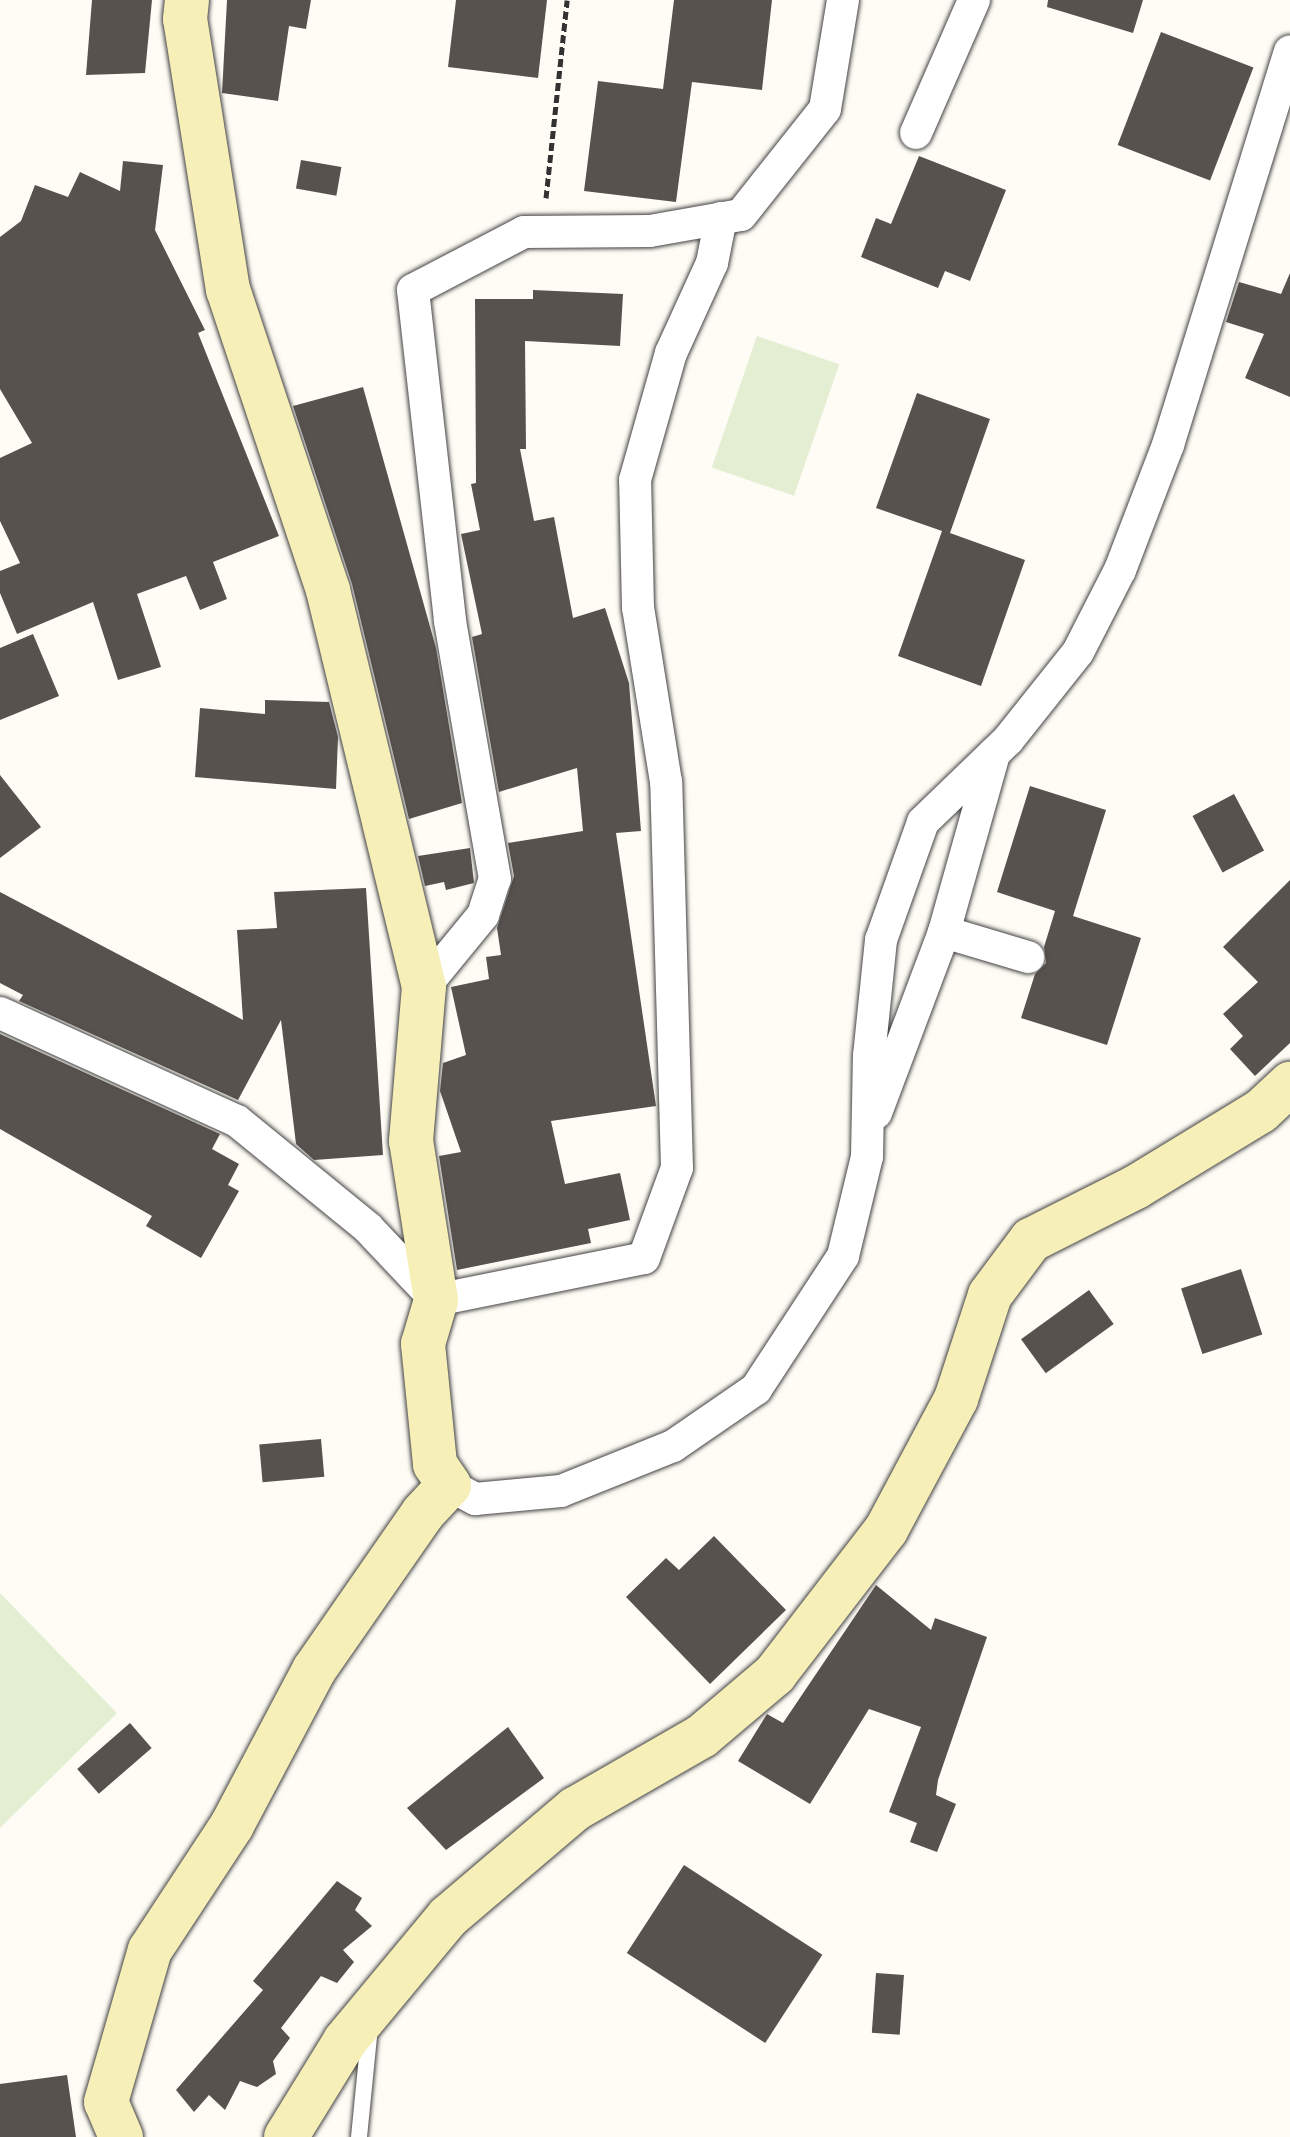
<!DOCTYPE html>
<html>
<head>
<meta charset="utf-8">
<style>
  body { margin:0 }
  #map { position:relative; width:1290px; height:2137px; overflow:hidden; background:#fefcf5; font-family:"IBM Plex Serif",serif }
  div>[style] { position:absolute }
  .pitch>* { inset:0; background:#e4eed2; transform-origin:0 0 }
  .building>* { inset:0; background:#58524e; transform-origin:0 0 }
  .path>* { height:5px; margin-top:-2.5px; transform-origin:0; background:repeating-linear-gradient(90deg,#323232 0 8px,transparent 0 12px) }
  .roads { filter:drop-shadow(0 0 2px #434343) drop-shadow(0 0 2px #434343) }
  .lane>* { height:16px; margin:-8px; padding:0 8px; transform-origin:8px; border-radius:8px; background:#fff }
  .street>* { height:32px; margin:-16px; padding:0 16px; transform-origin:16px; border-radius:16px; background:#fff }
  .secondary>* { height:44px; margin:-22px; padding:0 22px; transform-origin:22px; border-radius:22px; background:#f6efb8 }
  span { translate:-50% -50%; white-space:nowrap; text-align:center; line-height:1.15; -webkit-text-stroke:8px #fff; paint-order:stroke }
</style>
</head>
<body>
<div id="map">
  <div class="pitch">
    <i style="left:757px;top:336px;width:87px;height:139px;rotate:19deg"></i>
    <i style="clip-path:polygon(0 1593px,117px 1713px,0 1828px)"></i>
  </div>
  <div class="building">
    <i style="clip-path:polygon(92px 0,152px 0,145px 73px,86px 75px)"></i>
    <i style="clip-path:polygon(227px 0,311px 0,306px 29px,289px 26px,278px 101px,222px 93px)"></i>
    <i style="clip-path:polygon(456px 0,547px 0,538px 78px,448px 67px)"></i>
    <i style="clip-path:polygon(674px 0,772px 0,762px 90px,692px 82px,676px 202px,584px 191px,598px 81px,663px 89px)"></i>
    <i style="clip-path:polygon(1048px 0,1143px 0,1133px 33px,1047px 7px)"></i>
    <i style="left:1161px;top:32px;width:99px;height:121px;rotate:21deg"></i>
    <i style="clip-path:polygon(919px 156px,1006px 190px,970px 281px,945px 271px,938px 288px,861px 257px,876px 218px,891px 224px)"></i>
    <i style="left:301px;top:160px;width:41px;height:29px;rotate:10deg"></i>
    <i style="clip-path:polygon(123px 161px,163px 165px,155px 230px,205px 330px,198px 333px,279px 536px,213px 562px,227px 599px,200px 610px,186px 576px,137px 594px,161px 667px,118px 680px,93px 602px,17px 634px,0 593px,0 571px,20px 563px,0 521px,0 458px,32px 443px,0 389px,0 237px,21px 221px,35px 185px,68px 197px,80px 172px,120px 191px)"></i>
    <i style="clip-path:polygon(1290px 273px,1290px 397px,1245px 378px,1264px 334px,1226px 322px,1239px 282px,1281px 294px)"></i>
    <i style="clip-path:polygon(533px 290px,623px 294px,620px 346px,525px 341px,526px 449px,520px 449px,534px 521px,554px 517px,573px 618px,605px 608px,629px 683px,641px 831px,616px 833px,656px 1106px,551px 1121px,565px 1184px,620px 1173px,630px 1220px,588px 1229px,591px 1243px,457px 1270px,439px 1156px,461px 1152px,440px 1091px,443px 1063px,466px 1055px,451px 987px,489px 979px,486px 957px,501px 955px,497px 928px,514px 876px,508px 843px,583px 831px,577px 768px,499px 792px,472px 637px,482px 634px,461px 534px,480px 530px,471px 484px,476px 483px,475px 299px,533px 299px)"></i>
    <i style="clip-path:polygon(363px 387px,436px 648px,462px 803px,409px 819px,352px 584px,293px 406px)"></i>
    <i style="clip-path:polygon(917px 393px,990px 419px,950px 533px,1025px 560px,981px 686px,898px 656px,942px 531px,876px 508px)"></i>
    <i style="clip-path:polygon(33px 634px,59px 696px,0 720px,0 648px)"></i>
    <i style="clip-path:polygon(265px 700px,329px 702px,338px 737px,336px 789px,195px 777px,200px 708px,265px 714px)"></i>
    <i style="clip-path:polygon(0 775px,41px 827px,0 858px)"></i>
    <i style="clip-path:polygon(1030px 786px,1106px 810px,1073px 916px,1141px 938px,1107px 1045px,1021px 1018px,1035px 974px,1046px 963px,1044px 947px,1055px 911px,997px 892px)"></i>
    <i style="left:1234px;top:794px;width:64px;height:47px;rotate:62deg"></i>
    <i style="clip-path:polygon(470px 848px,474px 883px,446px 890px,444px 882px,425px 886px,418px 856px)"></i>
    <i style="clip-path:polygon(1290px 880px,1290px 1043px,1255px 1076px,1230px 1049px,1243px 1036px,1223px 1014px,1258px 982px,1223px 947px)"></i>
    <i style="clip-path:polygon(366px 888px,383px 1155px,314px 1160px,296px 1144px,281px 1020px,238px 1100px,19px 1001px,23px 995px,0 983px,0 892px,243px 1020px,237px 930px,277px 928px,274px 892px)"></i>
    <i style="clip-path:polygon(0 1034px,220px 1134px,212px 1149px,239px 1164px,228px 1185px,239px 1191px,201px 1258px,146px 1226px,152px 1216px,0 1129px)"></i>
    <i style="left:1241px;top:1269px;width:69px;height:63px;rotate:72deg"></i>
    <i style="left:1089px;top:1290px;width:42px;height:84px;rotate:54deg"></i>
    <i style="left:321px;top:1439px;width:38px;height:62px;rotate:85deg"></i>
    <i style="clip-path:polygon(714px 1536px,786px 1610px,710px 1684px,626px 1597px,666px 1558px,679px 1570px)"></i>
    <i style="clip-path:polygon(876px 1585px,931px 1630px,935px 1618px,987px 1637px,938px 1780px,936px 1795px,956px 1804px,937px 1852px,910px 1842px,917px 1823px,889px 1812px,921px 1727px,869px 1709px,810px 1804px,738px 1761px,767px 1714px,783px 1723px)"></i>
    <i style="left:130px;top:1723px;width:33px;height:70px;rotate:49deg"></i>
    <i style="clip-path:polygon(508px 1727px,544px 1778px,446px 1850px,407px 1808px)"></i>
    <i style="left:684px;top:1865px;width:165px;height:105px;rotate:33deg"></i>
    <i style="clip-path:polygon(337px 1881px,362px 1898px,355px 1910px,372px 1926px,343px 1950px,354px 1962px,337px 1983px,321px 1976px,281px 2028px,290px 2038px,273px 2061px,276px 2074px,257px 2087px,240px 2081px,225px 2110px,209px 2095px,194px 2112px,176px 2090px,263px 1990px,253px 1981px)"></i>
    <i style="left:876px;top:1973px;width:28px;height:60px;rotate:4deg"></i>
    <i style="clip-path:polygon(67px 2075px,76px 2137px,0 2137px,0 2084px)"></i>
  </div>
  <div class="path">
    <i style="left:546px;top:198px;width:199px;rotate:-83.9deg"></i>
  </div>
  <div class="roads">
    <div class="lane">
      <i style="left:359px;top:2137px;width:111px;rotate:-84.3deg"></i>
    </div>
    <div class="street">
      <i style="left:916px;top:133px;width:145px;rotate:-66.4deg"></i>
      <i style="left:944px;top:932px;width:185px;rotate:-74.3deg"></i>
      <i style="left:424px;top:987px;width:93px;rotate:-50.7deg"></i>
      <i style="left:483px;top:915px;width:38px;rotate:-72deg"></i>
      <i style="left:495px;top:879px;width:263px;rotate:-99.9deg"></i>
      <i style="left:450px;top:620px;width:332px;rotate:-96.4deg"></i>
      <i style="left:413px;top:290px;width:125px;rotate:-27.6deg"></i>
      <i style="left:524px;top:232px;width:126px;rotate:-0.5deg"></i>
      <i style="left:650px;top:231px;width:92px;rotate:-10deg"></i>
      <i style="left:741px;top:215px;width:135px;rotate:-51.6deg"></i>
      <i style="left:825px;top:109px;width:110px;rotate:-80.6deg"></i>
      <i style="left:0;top:1013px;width:260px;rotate:24.5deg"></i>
      <i style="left:237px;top:1121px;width:169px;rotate:39.2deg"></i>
      <i style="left:368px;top:1228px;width:99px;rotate:46.6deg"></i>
      <i style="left:436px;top:1300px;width:212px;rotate:-11.4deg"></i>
      <i style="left:644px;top:1258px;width:96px;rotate:-69.9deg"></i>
      <i style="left:677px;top:1168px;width:386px;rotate:-91.6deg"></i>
      <i style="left:666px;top:782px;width:176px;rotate:-99.1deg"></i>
      <i style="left:638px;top:608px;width:128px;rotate:-91.3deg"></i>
      <i style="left:635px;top:480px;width:132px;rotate:-74.2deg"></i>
      <i style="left:671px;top:353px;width:99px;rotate:-65.5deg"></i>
      <i style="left:712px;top:263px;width:46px;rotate:-78.7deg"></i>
      <i style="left:876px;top:1113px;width:193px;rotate:-69.4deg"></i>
      <i style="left:944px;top:932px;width:88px;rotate:16.6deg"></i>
      <i style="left:449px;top:1485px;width:30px;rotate:28deg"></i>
      <i style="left:475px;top:1499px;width:86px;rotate:-5.3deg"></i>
      <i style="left:561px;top:1491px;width:121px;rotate:-21.9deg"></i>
      <i style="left:673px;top:1446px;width:101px;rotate:-34.5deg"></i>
      <i style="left:756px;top:1389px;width:159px;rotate:-56.8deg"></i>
      <i style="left:843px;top:1256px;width:102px;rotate:-76.4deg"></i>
      <i style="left:867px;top:1157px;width:101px;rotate:-88.9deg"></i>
      <i style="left:869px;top:1056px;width:117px;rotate:-84.1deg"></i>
      <i style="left:881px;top:940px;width:125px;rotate:-70.4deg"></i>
      <i style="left:923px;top:822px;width:118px;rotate:-44deg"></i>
      <i style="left:1008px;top:740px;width:112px;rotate:-51.5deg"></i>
      <i style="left:1078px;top:652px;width:92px;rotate:-62.9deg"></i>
      <i style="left:1120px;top:570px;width:134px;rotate:-69deg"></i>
      <i style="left:1168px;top:445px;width:412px;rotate:-72.8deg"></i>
    </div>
    <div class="secondary">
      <i style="left:121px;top:2137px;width:38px;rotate:-113deg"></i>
      <i style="left:106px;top:2102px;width:158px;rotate:-73.9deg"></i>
      <i style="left:150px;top:1950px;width:149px;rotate:-56.7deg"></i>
      <i style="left:232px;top:1825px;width:175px;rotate:-62.1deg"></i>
      <i style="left:314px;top:1670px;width:191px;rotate:-55.2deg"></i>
      <i style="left:423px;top:1513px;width:38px;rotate:-47deg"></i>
      <i style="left:449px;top:1485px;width:25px;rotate:-124deg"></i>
      <i style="left:435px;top:1464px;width:121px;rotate:-95.7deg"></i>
      <i style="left:423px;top:1344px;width:46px;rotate:-73.5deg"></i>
      <i style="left:436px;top:1300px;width:161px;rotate:-98.9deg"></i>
      <i style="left:411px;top:1141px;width:155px;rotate:-85.2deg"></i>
      <i style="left:424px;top:987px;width:408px;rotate:-103.6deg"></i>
      <i style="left:328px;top:590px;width:316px;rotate:-108.4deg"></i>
      <i style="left:228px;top:290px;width:274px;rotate:-99deg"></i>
      <i style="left:185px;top:19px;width:19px;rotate:-84deg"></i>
      <i style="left:286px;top:2137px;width:113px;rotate:-58.4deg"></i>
      <i style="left:345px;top:2041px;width:161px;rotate:-50.3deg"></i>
      <i style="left:448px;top:1917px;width:167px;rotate:-40.4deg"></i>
      <i style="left:575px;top:1809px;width:146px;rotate:-29.9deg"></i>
      <i style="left:702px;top:1736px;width:96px;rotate:-40.3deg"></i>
      <i style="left:775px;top:1674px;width:182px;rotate:-52.4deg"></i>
      <i style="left:886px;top:1530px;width:149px;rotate:-61.9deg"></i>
      <i style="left:956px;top:1399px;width:109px;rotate:-71.9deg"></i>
      <i style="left:990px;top:1295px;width:69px;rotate:-53.3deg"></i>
      <i style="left:1031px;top:1240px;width:118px;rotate:-26.8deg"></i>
      <i style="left:1136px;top:1187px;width:146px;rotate:-31.3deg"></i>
      <i style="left:1261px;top:1111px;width:40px;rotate:-43deg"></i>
    </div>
  </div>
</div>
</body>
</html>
